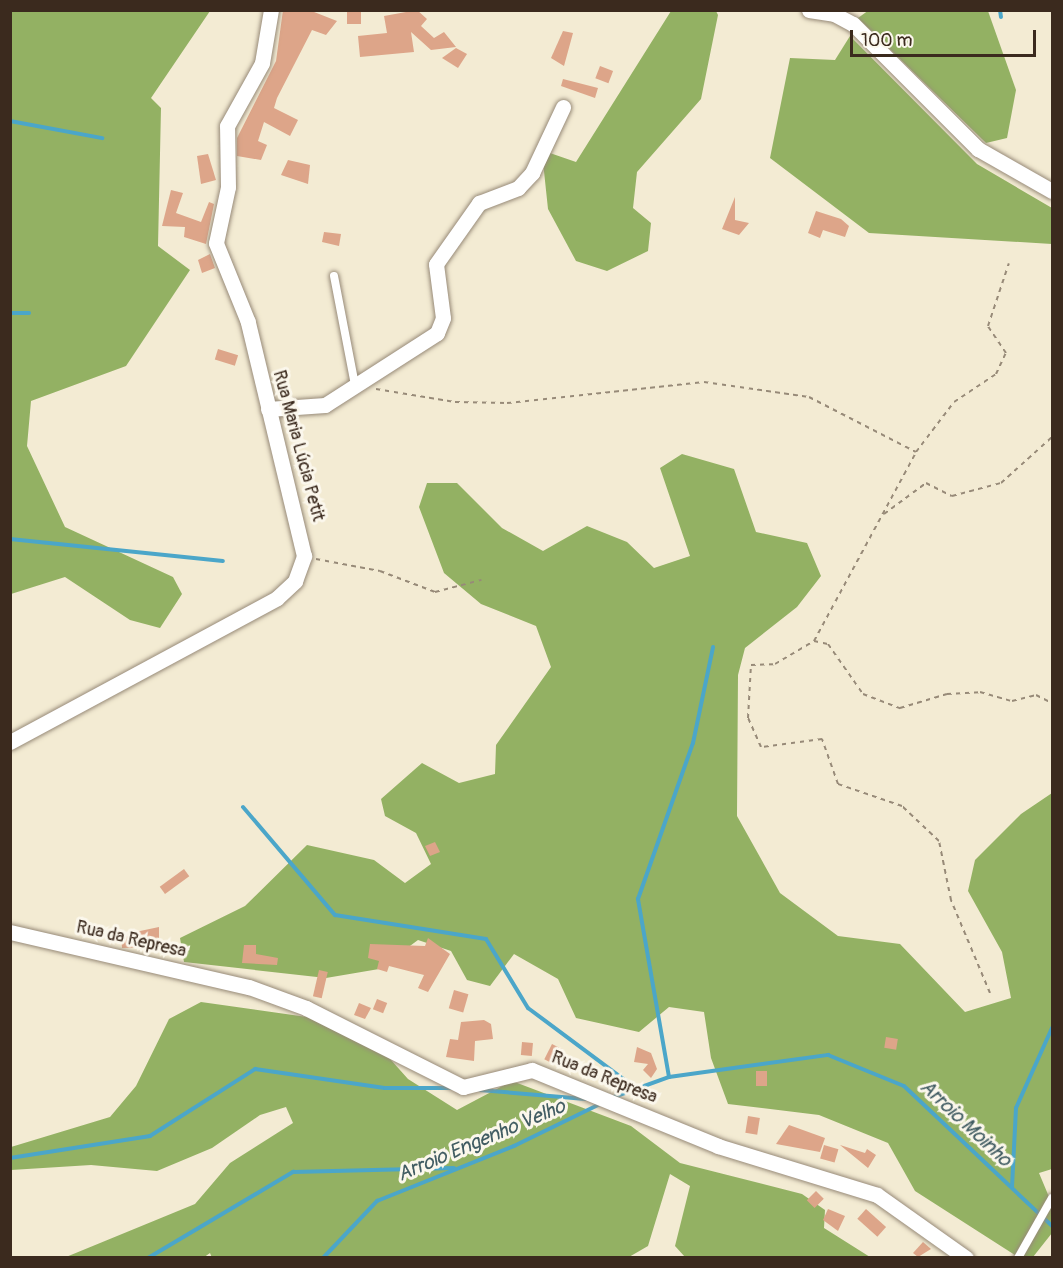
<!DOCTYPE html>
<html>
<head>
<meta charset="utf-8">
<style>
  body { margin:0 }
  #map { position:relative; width:1063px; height:1268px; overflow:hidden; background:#f3ebd3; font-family:Pangolin,sans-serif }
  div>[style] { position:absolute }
  .forest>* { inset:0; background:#93b163 }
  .stream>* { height:4px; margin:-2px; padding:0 2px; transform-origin:2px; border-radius:2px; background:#4ba6c9 }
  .building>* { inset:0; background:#dda589; transform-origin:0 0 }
  .path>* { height:2px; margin-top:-1px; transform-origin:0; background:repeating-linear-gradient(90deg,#978a78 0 4.5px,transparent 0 9px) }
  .roads { filter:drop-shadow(0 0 2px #978a78) drop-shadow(0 0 2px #978a78) }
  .service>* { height:8px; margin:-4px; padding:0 4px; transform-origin:4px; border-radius:4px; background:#fff }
  .minor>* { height:15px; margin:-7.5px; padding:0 7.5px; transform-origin:7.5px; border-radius:7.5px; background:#fff }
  span { translate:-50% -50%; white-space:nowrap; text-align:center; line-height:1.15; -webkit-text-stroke:6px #fbf7ec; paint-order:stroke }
  .street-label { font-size:18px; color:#3b2a1e }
  .water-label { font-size:20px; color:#415c62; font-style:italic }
  .frame { position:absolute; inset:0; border:12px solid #3b2a1e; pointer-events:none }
  .scale { position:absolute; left:850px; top:30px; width:186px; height:27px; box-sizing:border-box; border:3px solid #3b2a1e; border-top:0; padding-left:8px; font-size:18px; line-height:21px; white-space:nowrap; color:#3b2a1e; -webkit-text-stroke:4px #fbf7ec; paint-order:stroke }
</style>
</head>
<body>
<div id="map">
  <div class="forest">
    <i style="clip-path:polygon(11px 10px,210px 11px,151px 98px,161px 108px,158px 246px,190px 270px,126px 366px,31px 401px,27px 446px,65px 527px,173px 577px,182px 594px,160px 628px,130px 620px,65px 577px,11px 594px)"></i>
    <i style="clip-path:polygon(869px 10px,988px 11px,1016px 90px,1007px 138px,986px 143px,858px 18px)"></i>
    <i style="clip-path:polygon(671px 11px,716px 11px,718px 15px,701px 99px,637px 172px,633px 208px,651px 223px,648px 251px,607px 271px,576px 261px,548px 209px,543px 162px,547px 152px,576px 162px)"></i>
    <i style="clip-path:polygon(850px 36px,977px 164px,1052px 208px,1052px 244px,869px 233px,770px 158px,790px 58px,835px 60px)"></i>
    <i style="clip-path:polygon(682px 454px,734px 469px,756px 532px,807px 543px,821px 576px,797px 607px,745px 648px,738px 675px,737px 816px,780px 893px,838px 936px,900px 944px,965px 1012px,1011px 998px,1002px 952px,968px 891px,975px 860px,1021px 814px,1052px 793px,1052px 1169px,1039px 1173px,1052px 1204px,1052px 1233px,1033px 1257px,1018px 1257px,915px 1191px,888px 1143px,819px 1115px,728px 1104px,711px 1058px,704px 1012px,669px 1007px,639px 1032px,576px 1018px,558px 979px,514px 954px,490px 986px,467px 980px,451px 951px,418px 940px,379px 969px,326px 978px,184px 962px,180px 938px,245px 906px,307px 845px,374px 860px,405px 883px,431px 864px,416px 833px,385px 816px,381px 799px,422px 763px,459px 783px,495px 774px,496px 745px,551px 667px,536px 626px,481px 604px,444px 573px,419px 507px,427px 483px,457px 483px,502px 528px,543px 551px,587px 526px,627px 542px,654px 568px,690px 556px,660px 468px)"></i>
    <i style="clip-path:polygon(201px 1002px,314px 1018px,375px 1042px,408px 1079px,457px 1110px,512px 1081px,631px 1126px,680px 1163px,802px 1194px,825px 1210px,824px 1228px,870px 1257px,685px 1257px,675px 1246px,690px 1186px,670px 1174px,648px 1246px,629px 1257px,212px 1258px,210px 1253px,203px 1258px,66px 1257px,195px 1204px,230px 1163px,293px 1123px,286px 1107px,260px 1115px,212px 1148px,157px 1171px,91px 1165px,11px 1170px,11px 1147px,110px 1117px,136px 1086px,169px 1019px)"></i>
  </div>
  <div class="stream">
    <i style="left:1000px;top:10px;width:7px;rotate:82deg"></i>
    <i style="left:10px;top:121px;width:94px;rotate:10.5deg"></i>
    <i style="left:10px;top:313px;width:19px"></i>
    <i style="left:10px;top:539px;width:214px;rotate:5.9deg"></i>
    <i style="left:243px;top:807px;width:142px;rotate:49.6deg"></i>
    <i style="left:335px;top:915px;width:153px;rotate:9deg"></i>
    <i style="left:486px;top:939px;width:81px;rotate:58.7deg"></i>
    <i style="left:528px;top:1008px;width:132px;rotate:36.7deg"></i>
    <i style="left:669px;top:1077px;width:181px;rotate:-99.9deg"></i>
    <i style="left:638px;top:899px;width:165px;rotate:-70.6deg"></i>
    <i style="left:693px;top:743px;width:98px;rotate:-78.2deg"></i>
    <i style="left:480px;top:1090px;width:106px;rotate:4.9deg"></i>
    <i style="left:611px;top:1098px;width:62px;rotate:-19.9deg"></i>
    <i style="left:669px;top:1077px;width:161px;rotate:-7.9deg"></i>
    <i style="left:828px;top:1055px;width:82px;rotate:22.2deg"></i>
    <i style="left:904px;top:1086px;width:204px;rotate:43.4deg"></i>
    <i style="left:10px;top:1158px;width:142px;rotate:-8.9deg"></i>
    <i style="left:150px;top:1136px;width:125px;rotate:-32.5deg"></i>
    <i style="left:255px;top:1069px;width:131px;rotate:8.3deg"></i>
    <i style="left:385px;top:1088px;width:67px"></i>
    <i style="left:1012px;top:1187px;width:79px;rotate:-87.1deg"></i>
    <i style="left:1016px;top:1108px;width:88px;rotate:-65.8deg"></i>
    <i style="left:148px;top:1258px;width:169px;rotate:-30.7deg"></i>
    <i style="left:293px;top:1172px;width:161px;rotate:-1.4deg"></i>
    <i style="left:323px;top:1258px;width:79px;rotate:-46.5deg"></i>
    <i style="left:377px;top:1201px;width:148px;rotate:-21.9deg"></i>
    <i style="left:514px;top:1146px;width:98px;rotate:-26deg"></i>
  </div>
  <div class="building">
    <i style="clip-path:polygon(283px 10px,309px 10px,337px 21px,326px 35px,312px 30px,277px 98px,274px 108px,298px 120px,290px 136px,264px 122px,258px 141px,267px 145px,261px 160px,237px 156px,237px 138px,276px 61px)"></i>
    <i style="left:347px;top:10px;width:14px;height:14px"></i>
    <i style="clip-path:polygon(417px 10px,427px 19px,421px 26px,434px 38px,444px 32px,456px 47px,431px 50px,411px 32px,414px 52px,360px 57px,358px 36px,387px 33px,384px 16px)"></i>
    <i style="clip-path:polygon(563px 31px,573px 33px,564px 66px,551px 58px)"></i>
    <i style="clip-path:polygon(456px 48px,467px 54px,458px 68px,442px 58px)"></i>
    <i style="left:600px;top:66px;width:14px;height:13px;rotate:21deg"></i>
    <i style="clip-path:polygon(563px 79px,598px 88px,595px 98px,561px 86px)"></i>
    <i style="clip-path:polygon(208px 154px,216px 180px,201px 184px,197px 156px)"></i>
    <i style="clip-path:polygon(288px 160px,310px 165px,308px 184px,281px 175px)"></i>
    <i style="clip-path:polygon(171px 190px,183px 193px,176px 213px,201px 222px,209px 202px,214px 204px,206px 244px,184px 237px,185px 227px,162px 226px)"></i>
    <i style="clip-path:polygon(735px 197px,735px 220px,749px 223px,739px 235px,722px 229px)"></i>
    <i style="clip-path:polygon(816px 211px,841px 219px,849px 226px,845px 237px,823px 230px,820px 238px,808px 233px)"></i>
    <i style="clip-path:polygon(324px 232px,341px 234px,339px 246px,322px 242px)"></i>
    <i style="clip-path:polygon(210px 254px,215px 268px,202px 273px,198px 260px)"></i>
    <i style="left:218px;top:349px;width:21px;height:11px;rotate:17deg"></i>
    <i style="clip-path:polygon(435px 842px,440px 852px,430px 856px,425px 846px)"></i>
    <i style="left:184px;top:869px;width:9px;height:30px;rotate:54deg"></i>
    <i style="clip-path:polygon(159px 927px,159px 947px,122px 948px,121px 935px)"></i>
    <i style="clip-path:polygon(428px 938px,450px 954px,428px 992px,418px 988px,424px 975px,389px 966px,387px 972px,377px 969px,379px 961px,368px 958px,370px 944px,425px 946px)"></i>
    <i style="clip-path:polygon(244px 945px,256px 945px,256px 954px,278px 958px,277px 965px,242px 963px)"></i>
    <i style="left:319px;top:970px;width:9px;height:27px;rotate:13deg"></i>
    <i style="left:454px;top:990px;width:15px;height:19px;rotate:16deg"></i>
    <i style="left:377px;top:999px;width:11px;height:11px;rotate:22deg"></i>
    <i style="clip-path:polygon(359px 1003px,371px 1008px,365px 1019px,354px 1015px)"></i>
    <i style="clip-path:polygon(484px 1020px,491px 1024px,493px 1039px,475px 1041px,474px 1061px,446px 1057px,450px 1039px,458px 1040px,461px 1022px)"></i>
    <i style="left:886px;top:1037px;width:12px;height:11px;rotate:9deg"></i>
    <i style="left:522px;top:1042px;width:11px;height:13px;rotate:5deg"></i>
    <i style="left:552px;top:1044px;width:11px;height:17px;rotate:27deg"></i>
    <i style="clip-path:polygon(637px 1047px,651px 1053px,657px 1069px,651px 1078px,643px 1070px,648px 1064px,634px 1062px)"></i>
    <i style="left:756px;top:1071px;width:11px;height:15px"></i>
    <i style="left:748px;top:1116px;width:12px;height:17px;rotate:9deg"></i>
    <i style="clip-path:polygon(789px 1125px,825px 1138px,820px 1152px,776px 1144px)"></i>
    <i style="left:824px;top:1145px;width:15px;height:14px;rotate:16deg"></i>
    <i style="clip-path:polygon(840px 1145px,865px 1153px,867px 1149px,876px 1155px,868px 1168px)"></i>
    <i style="left:816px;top:1191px;width:11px;height:13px;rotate:45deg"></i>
    <i style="clip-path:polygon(828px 1209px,845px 1216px,838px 1231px,823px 1220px)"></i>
    <i style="left:866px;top:1209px;width:27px;height:13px;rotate:42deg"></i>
    <i style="clip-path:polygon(923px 1242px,931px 1249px,918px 1257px,913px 1253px)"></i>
  </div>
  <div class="path">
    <i style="left:376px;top:389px;width:80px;rotate:9.3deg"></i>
    <i style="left:455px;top:402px;width:52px;rotate:1.1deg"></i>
    <i style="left:507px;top:403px;width:198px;rotate:-6.1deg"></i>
    <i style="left:704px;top:382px;width:106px;rotate:8.1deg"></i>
    <i style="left:809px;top:397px;width:120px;rotate:27.2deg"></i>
    <i style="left:884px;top:514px;width:52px;rotate:-36.4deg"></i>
    <i style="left:926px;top:483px;width:29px;rotate:27deg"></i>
    <i style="left:952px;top:496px;width:51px;rotate:-14.9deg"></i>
    <i style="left:1001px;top:483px;width:69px;rotate:-42deg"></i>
    <i style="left:316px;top:559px;width:65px;rotate:10.6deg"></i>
    <i style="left:380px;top:571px;width:59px;rotate:20.9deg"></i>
    <i style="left:435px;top:592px;width:48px;rotate:-14.6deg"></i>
    <i style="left:814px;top:641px;width:14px;rotate:12deg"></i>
    <i style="left:828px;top:644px;width:61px;rotate:55deg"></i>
    <i style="left:863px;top:694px;width:40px;rotate:21deg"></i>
    <i style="left:900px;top:708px;width:49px;rotate:-16.6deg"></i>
    <i style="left:947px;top:694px;width:33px;rotate:-3deg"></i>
    <i style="left:980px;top:692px;width:33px;rotate:16deg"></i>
    <i style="left:1012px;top:701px;width:25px;rotate:-14deg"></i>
    <i style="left:1036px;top:695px;width:18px;rotate:27deg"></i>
    <i style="left:990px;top:993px;width:101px;rotate:-112.8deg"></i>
    <i style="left:951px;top:900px;width:60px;rotate:-101.5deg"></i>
    <i style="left:939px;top:841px;width:51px;rotate:-136.6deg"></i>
    <i style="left:902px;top:806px;width:68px;rotate:-161deg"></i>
    <i style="left:838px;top:784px;width:48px;rotate:-109.6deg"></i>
    <i style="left:822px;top:739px;width:62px;rotate:172.5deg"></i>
    <i style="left:761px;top:747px;width:32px;rotate:-114deg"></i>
    <i style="left:748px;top:718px;width:53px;rotate:-86.8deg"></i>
    <i style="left:751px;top:665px;width:24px;rotate:-2deg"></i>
    <i style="left:775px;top:664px;width:45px;rotate:-30.5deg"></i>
    <i style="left:814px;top:641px;width:215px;rotate:-61.6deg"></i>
    <i style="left:916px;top:452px;width:63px;rotate:-52.8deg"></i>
    <i style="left:954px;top:402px;width:50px;rotate:-33.7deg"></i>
    <i style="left:996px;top:374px;width:23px;rotate:-65deg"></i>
    <i style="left:1006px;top:353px;width:32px;rotate:-124deg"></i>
    <i style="left:988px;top:326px;width:66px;rotate:-71.6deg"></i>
  </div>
  <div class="roads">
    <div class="service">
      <i style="left:334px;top:276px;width:111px;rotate:79.1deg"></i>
      <i style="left:1018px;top:1258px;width:69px;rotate:-60.5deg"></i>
    </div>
    <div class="minor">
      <i style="left:809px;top:10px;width:25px;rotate:9deg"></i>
      <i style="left:834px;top:14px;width:21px;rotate:28deg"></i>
      <i style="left:853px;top:24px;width:177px;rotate:45deg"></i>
      <i style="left:978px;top:149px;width:85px;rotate:29.6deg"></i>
      <i style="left:268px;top:409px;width:57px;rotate:-4deg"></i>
      <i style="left:325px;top:405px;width:133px;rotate:-32.7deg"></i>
      <i style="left:437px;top:333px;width:16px;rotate:-68deg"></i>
      <i style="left:443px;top:318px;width:54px;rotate:-97.4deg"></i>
      <i style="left:436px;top:264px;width:75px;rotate:-54.8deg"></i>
      <i style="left:479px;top:203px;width:42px;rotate:-21deg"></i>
      <i style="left:518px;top:188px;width:21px;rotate:-47deg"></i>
      <i style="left:532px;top:173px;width:73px;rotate:-64.8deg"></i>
      <i style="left:10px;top:742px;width:303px;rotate:-28.3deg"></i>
      <i style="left:277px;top:598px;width:25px;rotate:-43deg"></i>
      <i style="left:295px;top:581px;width:27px;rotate:-70deg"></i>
      <i style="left:304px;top:556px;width:241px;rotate:-103.5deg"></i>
      <i style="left:248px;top:322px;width:85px;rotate:-112.1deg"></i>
      <i style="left:216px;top:243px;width:57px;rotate:-77.9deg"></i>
      <i style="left:228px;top:187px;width:61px;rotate:-90.9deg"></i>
      <i style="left:227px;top:126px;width:72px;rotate:-60.9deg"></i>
      <i style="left:262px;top:63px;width:54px;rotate:-80.4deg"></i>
      <i style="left:10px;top:932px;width:245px;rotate:13deg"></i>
      <i style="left:249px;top:987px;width:61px;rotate:20.2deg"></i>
      <i style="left:306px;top:1008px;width:176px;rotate:26.7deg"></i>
      <i style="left:463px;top:1087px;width:71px;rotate:-13.8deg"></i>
      <i style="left:532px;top:1070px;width:201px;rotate:22.2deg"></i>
      <i style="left:718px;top:1146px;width:166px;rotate:17.1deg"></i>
      <i style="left:877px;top:1195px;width:109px;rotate:35.3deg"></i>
    </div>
  </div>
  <div class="street-label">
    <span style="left:298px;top:446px;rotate:75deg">Rua Maria Lúcia Petit</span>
    <span style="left:131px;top:940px;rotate:13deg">Rua da Represa</span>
    <span style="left:604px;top:1078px;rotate:22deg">Rua da Represa</span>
  </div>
  <div class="water-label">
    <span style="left:966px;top:1123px;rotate:43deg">Arroio Moinho</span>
    <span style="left:481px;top:1140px;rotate:-23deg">Arroio Engenho Velho</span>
  </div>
  <div class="frame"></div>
  <div class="scale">100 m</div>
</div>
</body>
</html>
